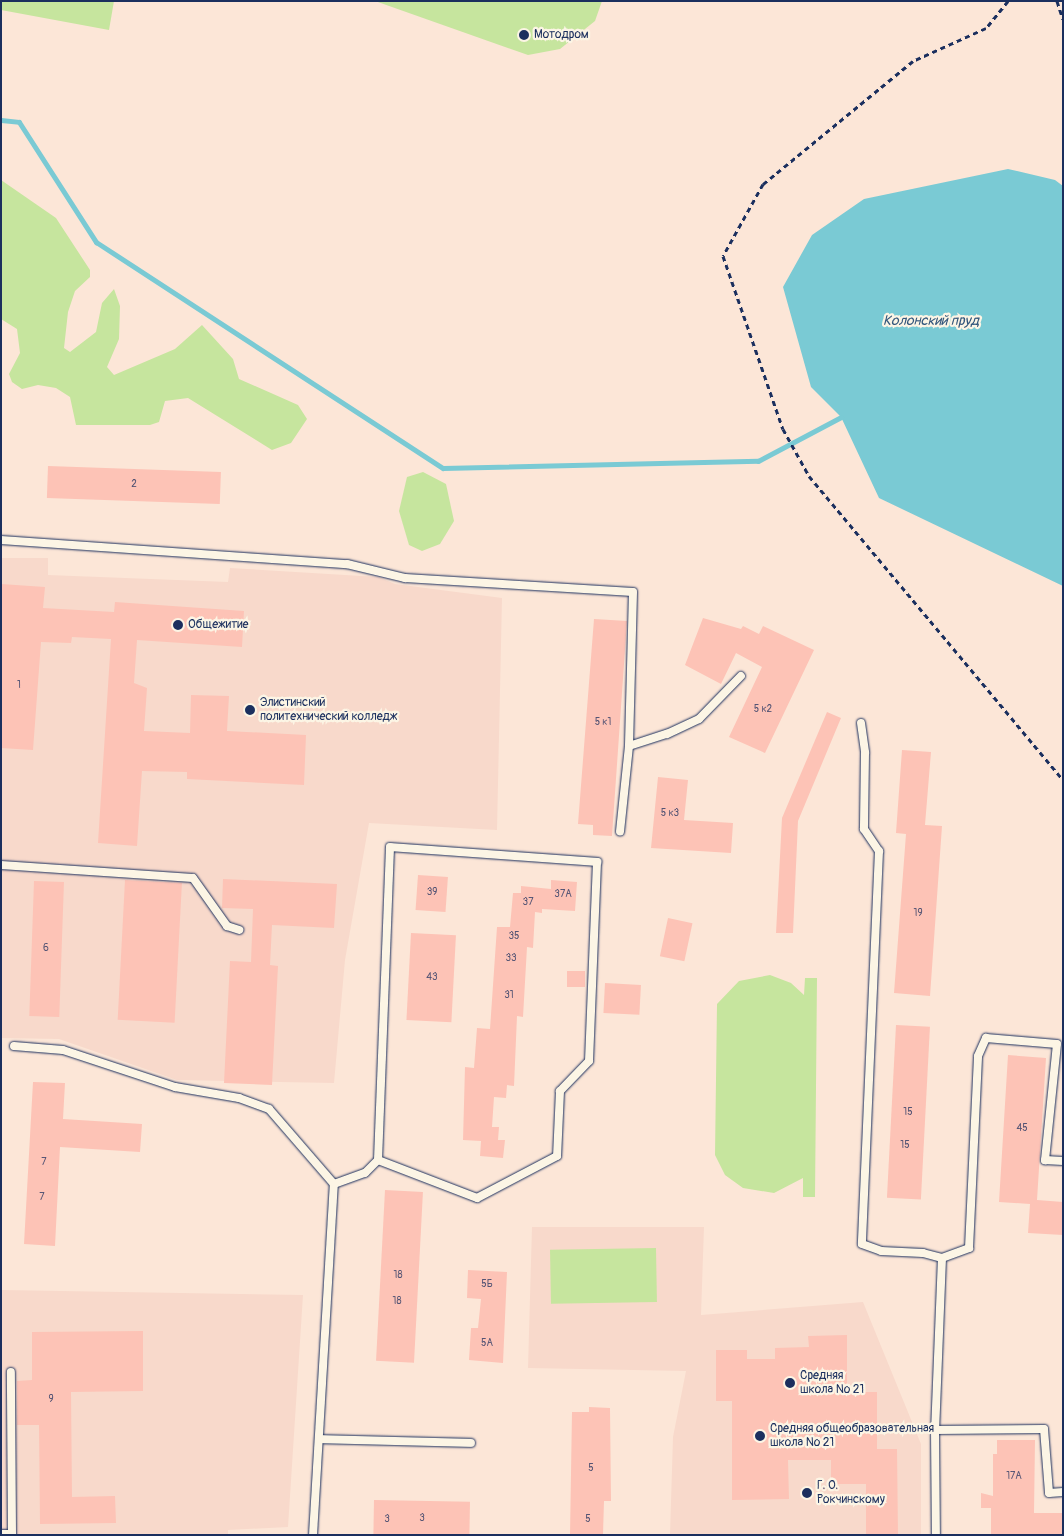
<!DOCTYPE html>
<html>
<head>
<meta charset="utf-8">
<style>
  body { margin:0 }
  #map { position:relative; width:1064px; height:1536px; overflow:hidden; background:#fce6d7; font-family:Pangolin,sans-serif }
  div>[style] { position:absolute }
  .built>* { inset:0; background:#f8d9cb }
  .green>* { inset:0; background:#c6e59e; transform-origin:0 0 }
  .water>* { inset:0; background:#7acad4 }
  .stream>* { height:5px; margin:-2.5px; padding:0 2.5px; transform-origin:2.5px; border-radius:2.5px; background:#7acad4 }
  .building>* { inset:0; background:#fdc3b6; transform-origin:0 0 }
  .path>* { height:3px; margin-top:-1.5px; transform-origin:0; background:repeating-linear-gradient(90deg,#1b2f5e 0 5px,transparent 0 9px) }
  .roads { filter:drop-shadow(0 0 1px #1b2f5e) drop-shadow(0 0 1px #1b2f5e) }
  .service>* { height:8px; margin:-4px; padding:0 4px; transform-origin:4px; border-radius:4px; background:#fcf5e5 }
  .dots>* { width:14px; height:14px; translate:-50% -50%; box-sizing:border-box; border:2px solid #fcf5e5; border-radius:50% }
  span { translate:-50% -50%; white-space:nowrap; text-align:center; line-height:1.15; -webkit-text-stroke:4.5px #fcf5e5; paint-order:stroke }
  .number-label { font-size:10px; color:#545474 }
  .number-label span { -webkit-text-stroke-width:0 }
  .poi-label { font-size:12px; color:#1b2f5e }
  .left { translate:0 -50%; text-align:left }
  .water-label { font-size:14px; color:#33567c; font-style:italic }
  .frame { position:absolute; inset:0; border:2px solid #1b2f5e; pointer-events:none }
</style>
</head>
<body>
<div id="map">
  <div class="built">
    <i style="clip-path:polygon(1px 558px,48px 558px,48px 575px,228px 582px,230px 568px,378px 577px,395px 584px,502px 598px,497px 830px,369px 823px,345px 960px,334px 1083px,177px 1080px,59px 1039px,1px 1038px)"></i>
    <i style="clip-path:polygon(532px 1227px,704px 1227px,701px 1315px,863px 1302px,921px 1444px,921px 1535px,670px 1535px,673px 1437px,686px 1371px,528px 1368px)"></i>
    <i style="clip-path:polygon(1px 1290px,303px 1295px,288px 1527px,228px 1530px,228px 1535px,1px 1535px)"></i>
  </div>
  <div class="green">
    <i style="clip-path:polygon(1px 1px,114px 1px,109px 30px,1px 10px)"></i>
    <i style="clip-path:polygon(375px 1px,602px 1px,595px 21px,560px 49px,528px 55px)"></i>
    <i style="clip-path:polygon(1px 180px,56px 218px,90px 270px,90px 277px,75px 291px,68px 312px,64px 348px,70px 352px,96px 332px,102px 303px,114px 289px,120px 306px,119px 339px,107px 367px,114px 375px,175px 349px,202px 325px,233px 359px,239px 379px,298px 405px,307px 419px,291px 443px,272px 450px,188px 398px,165px 401px,159px 422px,150px 425px,76px 425px,70px 397px,56px 388px,38px 385px,22px 389px,12px 382px,9px 374px,20px 353px,17px 329px,1px 319px)"></i>
    <i style="clip-path:polygon(423px 472px,446px 484px,454px 521px,440px 544px,422px 551px,409px 545px,399px 511px,407px 477px)"></i>
    <i style="clip-path:polygon(770px 975px,791px 983px,804px 995px,805px 978px,817px 978px,815px 1197px,803px 1197px,803px 1178px,774px 1193px,743px 1188px,725px 1175px,715px 1155px,717px 1004px,739px 981px)"></i>
    <i style="left:656px;top:1248px;width:54px;height:106px;rotate:89deg"></i>
  </div>
  <div class="water">
    <i style="clip-path:polygon(1008px 169px,1055px 180px,1063px 186px,1063px 586px,879px 498px,841px 417px,811px 387px,783px 287px,812px 235px,864px 199px)"></i>
  </div>
  <div class="stream">
    <i style="left:1px;top:120px;width:18px;rotate:6deg"></i>
    <i style="left:19px;top:122px;width:143px;rotate:57.3deg"></i>
    <i style="left:96px;top:242px;width:414px;rotate:33.1deg"></i>
    <i style="left:443px;top:468px;width:315px;rotate:-1.3deg"></i>
    <i style="left:758px;top:461px;width:94px;rotate:-27.9deg"></i>
  </div>
  <div class="building">
    <i style="left:48px;top:466px;width:173px;height:32px;rotate:2deg"></i>
    <i style="clip-path:polygon(1px 584px,45px 587px,43px 608px,114px 612px,115px 602px,244px 611px,242px 647px,137px 640px,134px 683px,147px 688px,144px 731px,190px 733px,191px 695px,229px 696px,227px 731px,306px 735px,304px 785px,187px 779px,187px 772px,142px 771px,137px 846px,98px 843px,111px 639px,72px 637px,71px 643px,41px 642px,33px 750px,1px 748px)"></i>
    <i style="clip-path:polygon(703px 618px,741px 629px,743px 626px,759px 634px,763px 626px,814px 650px,765px 753px,729px 737px,762px 667px,736px 653px,721px 684px,685px 665px)"></i>
    <i style="clip-path:polygon(594px 619px,627px 621px,612px 836px,593px 835px,593px 825px,578px 824px)"></i>
    <i style="clip-path:polygon(827px 712px,841px 718px,798px 821px,793px 933px,776px 933px,782px 818px)"></i>
    <i style="clip-path:polygon(902px 750px,931px 752px,925px 825px,942px 826px,930px 996px,894px 993px,906px 834px,896px 833px)"></i>
    <i style="clip-path:polygon(658px 777px,688px 780px,684px 820px,733px 823px,731px 853px,651px 848px)"></i>
    <i style="left:418px;top:875px;width:30px;height:35px;rotate:4deg"></i>
    <i style="clip-path:polygon(223px 879px,337px 884px,334px 928px,272px 925px,270px 965px,278px 966px,272px 1085px,224px 1083px,230px 961px,251px 962px,253px 909px,222px 908px)"></i>
    <i style="left:125px;top:880px;width:57px;height:140px;rotate:3deg"></i>
    <i style="clip-path:polygon(551px 880px,577px 882px,575px 911px,542px 909px,542px 913px,535px 912px,533px 948px,527px 947px,523px 1017px,517px 1016px,514px 1086px,507px 1085px,506px 1098px,494px 1097px,492px 1127px,499px 1127px,498px 1140px,505px 1140px,503px 1158px,480px 1156px,481px 1141px,463px 1140px,465px 1067px,474px 1068px,477px 1028px,490px 1029px,497px 927px,510px 927px,513px 893px,521px 893px,521px 886px,551px 889px)"></i>
    <i style="left:34px;top:881px;width:30px;height:135px;rotate:2deg"></i>
    <i style="left:668px;top:918px;width:25px;height:39px;rotate:12deg"></i>
    <i style="left:411px;top:933px;width:45px;height:87px;rotate:3deg"></i>
    <i style="left:567px;top:971px;width:18px;height:16px"></i>
    <i style="left:605px;top:983px;width:36px;height:30px;rotate:3deg"></i>
    <i style="left:896px;top:1025px;width:34px;height:173px;rotate:3deg"></i>
    <i style="clip-path:polygon(1008px 1055px,1046px 1058px,1037px 1200px,1063px 1202px,1063px 1235px,1028px 1233px,1030px 1204px,999px 1202px)"></i>
    <i style="clip-path:polygon(33px 1082px,65px 1083px,63px 1119px,142px 1124px,140px 1152px,60px 1147px,55px 1246px,24px 1244px)"></i>
    <i style="left:385px;top:1190px;width:38px;height:171px;rotate:3deg"></i>
    <i style="clip-path:polygon(468px 1270px,507px 1272px,503px 1363px,469px 1360px,471px 1328px,478px 1328px,481px 1299px,467px 1298px)"></i>
    <i style="clip-path:polygon(143px 1331px,143px 1391px,71px 1392px,72px 1497px,115px 1496px,116px 1523px,40px 1524px,39px 1425px,17px 1425px,17px 1381px,32px 1380px,32px 1332px)"></i>
    <i style="clip-path:polygon(847px 1335px,847px 1392px,877px 1392px,877px 1449px,897px 1449px,898px 1535px,866px 1535px,866px 1484px,831px 1484px,831px 1460px,788px 1460px,789px 1499px,732px 1500px,732px 1401px,716px 1401px,716px 1350px,747px 1350px,747px 1359px,775px 1359px,775px 1348px,809px 1347px,808px 1336px)"></i>
    <i style="clip-path:polygon(589px 1407px,610px 1408px,611px 1501px,604px 1501px,603px 1535px,570px 1535px,572px 1412px,589px 1412px)"></i>
    <i style="clip-path:polygon(997px 1440px,1035px 1440px,1034px 1513px,1063px 1513px,1063px 1535px,991px 1535px,991px 1508px,981px 1508px,981px 1493px,993px 1496px,993px 1454px,997px 1454px)"></i>
    <i style="left:374px;top:1500px;width:96px;height:35px;rotate:1deg"></i>
  </div>
  <div class="path">
    <i style="left:1008px;top:1px;width:35px;rotate:129deg"></i>
    <i style="left:986px;top:28px;width:80px;rotate:155.7deg"></i>
    <i style="left:913px;top:61px;width:194px;rotate:140.6deg"></i>
    <i style="left:763px;top:184px;width:82px;rotate:119.1deg"></i>
    <i style="left:723px;top:256px;width:183px;rotate:70.9deg"></i>
    <i style="left:783px;top:429px;width:54px;rotate:61deg"></i>
    <i style="left:809px;top:476px;width:396px;rotate:50.1deg"></i>
    <i style="left:1057px;top:1px;width:19px;rotate:72deg"></i>
  </div>
  <div class="roads">
    <div class="service">
      <i style="left:1px;top:540px;width:347px;rotate:4deg"></i>
      <i style="left:347px;top:564px;width:60px;rotate:13.6deg"></i>
      <i style="left:405px;top:578px;width:228px;rotate:3.5deg"></i>
      <i style="left:633px;top:592px;width:154px;rotate:91.5deg"></i>
      <i style="left:629px;top:746px;width:86px;rotate:96deg"></i>
      <i style="left:861px;top:723px;width:30px;rotate:82deg"></i>
      <i style="left:865px;top:753px;width:76px;rotate:90.8deg"></i>
      <i style="left:864px;top:829px;width:27px;rotate:56deg"></i>
      <i style="left:879px;top:851px;width:393px;rotate:92.5deg"></i>
      <i style="left:862px;top:1244px;width:20px;rotate:20deg"></i>
      <i style="left:881px;top:1251px;width:42px;rotate:2.7deg"></i>
      <i style="left:923px;top:1253px;width:20px;rotate:15deg"></i>
      <i style="left:942px;top:1258px;width:172px;rotate:92.3deg"></i>
      <i style="left:935px;top:1430px;width:105px;rotate:89.5deg"></i>
      <i style="left:629px;top:746px;width:40px;rotate:-18deg"></i>
      <i style="left:667px;top:734px;width:35px;rotate:-25deg"></i>
      <i style="left:699px;top:719px;width:60px;rotate:-45.7deg"></i>
      <i style="left:1px;top:865px;width:192px;rotate:3.9deg"></i>
      <i style="left:193px;top:878px;width:59px;rotate:54.7deg"></i>
      <i style="left:227px;top:926px;width:13px;rotate:18deg"></i>
      <i style="left:14px;top:1046px;width:49px;rotate:4.7deg"></i>
      <i style="left:63px;top:1050px;width:118px;rotate:18.3deg"></i>
      <i style="left:175px;top:1087px;width:65px;rotate:9.8deg"></i>
      <i style="left:239px;top:1098px;width:32px;rotate:20deg"></i>
      <i style="left:269px;top:1109px;width:99px;rotate:49.1deg"></i>
      <i style="left:942px;top:1258px;width:29px;rotate:-20deg"></i>
      <i style="left:969px;top:1248px;width:192px;rotate:-87.3deg"></i>
      <i style="left:978px;top:1056px;width:20px;rotate:-66deg"></i>
      <i style="left:986px;top:1038px;width:71px;rotate:4.8deg"></i>
      <i style="left:1057px;top:1044px;width:117px;rotate:95.9deg"></i>
      <i style="left:1045px;top:1160px;width:18px;rotate:3deg"></i>
      <i style="left:935px;top:1430px;width:109px;rotate:-0.5deg"></i>
      <i style="left:1044px;top:1429px;width:64px;rotate:85.5deg"></i>
      <i style="left:1049px;top:1493px;width:14px;rotate:-4deg"></i>
      <i style="left:319px;top:1439px;width:152px;rotate:1.5deg"></i>
      <i style="left:1px;top:1534px;width:11px"></i>
      <i style="left:12px;top:1534px;width:162px;rotate:-90.4deg"></i>
      <i style="left:313px;top:1535px;width:352px;rotate:-86.6deg"></i>
      <i style="left:334px;top:1184px;width:33px;rotate:-20deg"></i>
      <i style="left:365px;top:1173px;width:18px;rotate:-45deg"></i>
      <i style="left:378px;top:1160px;width:313px;rotate:-87.8deg"></i>
      <i style="left:390px;top:847px;width:208px;rotate:4.1deg"></i>
      <i style="left:597px;top:862px;width:199px;rotate:92.3deg"></i>
      <i style="left:589px;top:1061px;width:42px;rotate:134deg"></i>
      <i style="left:560px;top:1091px;width:65px;rotate:92.6deg"></i>
      <i style="left:557px;top:1156px;width:90px;rotate:152.3deg"></i>
      <i style="left:477px;top:1198px;width:106px;rotate:-159deg"></i>
    </div>
  </div>
  <div class="dots">
    <i style="left:524px;top:35px;background:#1b2f5e"></i>
    <i style="left:178px;top:625px;background:#1b2f5e"></i>
    <i style="left:250px;top:710px;background:#1b2f5e"></i>
    <i style="left:790px;top:1383px;background:#1b2f5e"></i>
    <i style="left:760px;top:1436px;background:#1b2f5e"></i>
    <i style="left:807px;top:1493px;background:#1b2f5e"></i>
  </div>
  <div class="number-label">
    <span style="left:134px;top:485px">2</span>
    <span style="left:19px;top:686px">1</span>
    <span style="left:763px;top:710px">5 к2</span>
    <span style="left:603px;top:723px">5 к1</span>
    <span style="left:670px;top:814px">5 к3</span>
    <span style="left:432px;top:893px">39</span>
    <span style="left:563px;top:895px">37А</span>
    <span style="left:528px;top:903px">37</span>
    <span style="left:918px;top:914px">19</span>
    <span style="left:514px;top:937px">35</span>
    <span style="left:46px;top:949px">6</span>
    <span style="left:511px;top:959px">33</span>
    <span style="left:432px;top:978px">43</span>
    <span style="left:509px;top:996px">31</span>
    <span style="left:908px;top:1113px">15</span>
    <span style="left:1022px;top:1129px">45</span>
    <span style="left:905px;top:1146px">15</span>
    <span style="left:44px;top:1163px">7</span>
    <span style="left:42px;top:1198px">7</span>
    <span style="left:398px;top:1276px">18</span>
    <span style="left:487px;top:1285px">5Б</span>
    <span style="left:397px;top:1302px">18</span>
    <span style="left:487px;top:1344px">5А</span>
    <span style="left:51px;top:1400px">9</span>
    <span style="left:591px;top:1469px">5</span>
    <span style="left:1014px;top:1477px">17А</span>
    <span style="left:422px;top:1519px">3</span>
    <span style="left:387px;top:1520px">3</span>
    <span style="left:588px;top:1520px">5</span>
  </div>
  <div class="poi-label">
    <span class="left" style="left:534px;top:35px">Мотодром</span>
    <span class="left" style="left:188px;top:625px">Общежитие</span>
    <span class="left" style="left:260px;top:710px">Элистинский<br>политехнический колледж</span>
    <span class="left" style="left:800px;top:1383px">Средняя<br>школа № 21</span>
    <span class="left" style="left:770px;top:1436px">Средняя общеобразовательная<br>школа № 21</span>
    <span class="left" style="left:817px;top:1493px">Г. О.<br>Рокчинскому</span>
  </div>
  <div class="water-label">
    <span style="left:931px;top:321px">Колонский пруд</span>
  </div>
  <div class="frame"></div>
</div>
</body>
</html>
